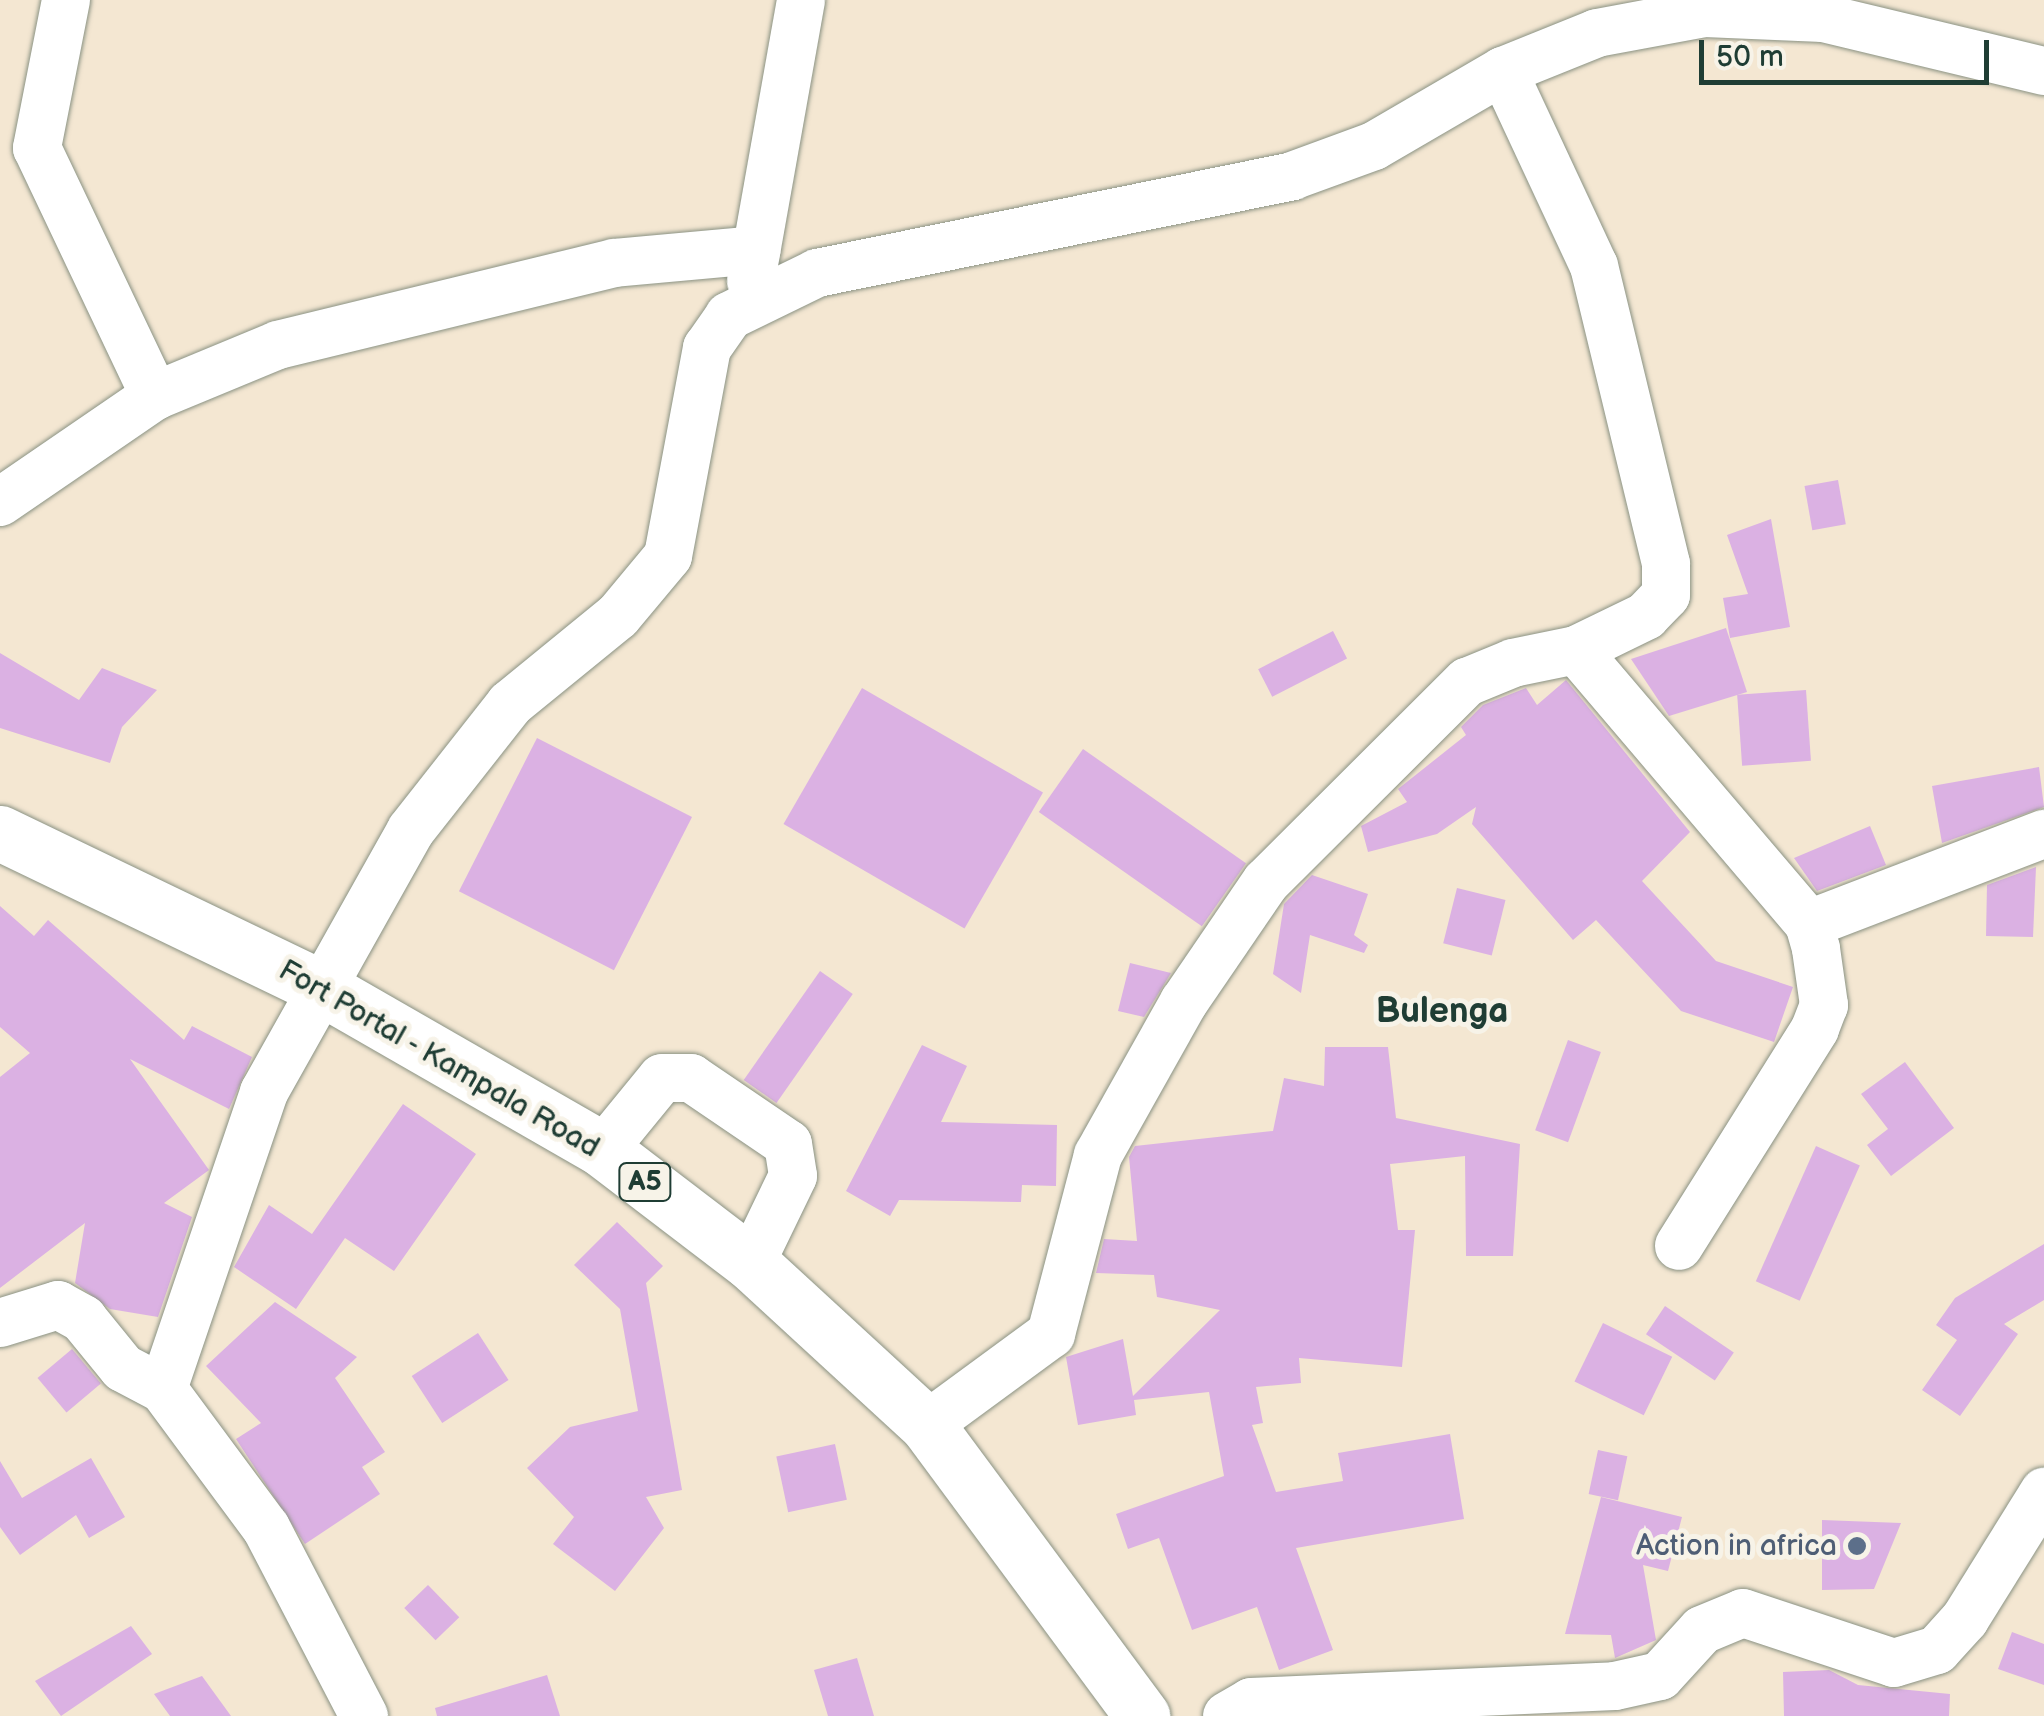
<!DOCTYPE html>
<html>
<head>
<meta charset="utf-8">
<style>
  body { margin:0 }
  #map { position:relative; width:2044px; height:1716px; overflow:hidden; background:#f4e7d2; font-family:"Balsamiq Sans",sans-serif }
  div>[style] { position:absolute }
  .building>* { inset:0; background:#dbb1e3; transform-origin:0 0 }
  .roads { filter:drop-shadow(0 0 2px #8a9283) drop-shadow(0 0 2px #8a9283) }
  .minor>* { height:48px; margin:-24px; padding:0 24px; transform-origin:24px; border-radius:24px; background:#fff }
  .major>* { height:55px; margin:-27.5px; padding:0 27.5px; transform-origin:27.5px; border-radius:27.5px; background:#fff }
  .dots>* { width:28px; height:28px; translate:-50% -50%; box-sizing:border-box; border:5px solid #f7f3e8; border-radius:50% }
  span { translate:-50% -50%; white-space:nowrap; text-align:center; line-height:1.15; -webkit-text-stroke:10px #f7f3e8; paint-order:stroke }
  .shield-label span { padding:2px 8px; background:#f7f3e8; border:2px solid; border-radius:8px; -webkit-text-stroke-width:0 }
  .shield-label { font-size:28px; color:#1f3d34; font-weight:700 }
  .street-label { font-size:30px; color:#1f3d34 }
  .service-label { font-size:30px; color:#4e5e75 }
  .right { translate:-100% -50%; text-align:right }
  .quarter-label { font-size:35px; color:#1f3d34; font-weight:700 }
  .scale { position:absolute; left:1699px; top:40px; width:290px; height:45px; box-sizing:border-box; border:5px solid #1f3d34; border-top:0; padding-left:12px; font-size:30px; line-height:35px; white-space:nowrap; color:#1f3d34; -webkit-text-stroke:8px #f7f3e8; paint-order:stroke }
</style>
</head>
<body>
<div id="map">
  <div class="building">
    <i style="left:1838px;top:480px;width:45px;height:34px;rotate:80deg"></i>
    <i style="clip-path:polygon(1771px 519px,1790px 627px,1730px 638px,1723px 598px,1748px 594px,1727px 535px)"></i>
    <i style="clip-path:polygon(1726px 628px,1747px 692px,1669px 716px,1631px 659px)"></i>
    <i style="left:1333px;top:631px;width:31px;height:84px;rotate:63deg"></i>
    <i style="clip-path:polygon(0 653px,79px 700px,102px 668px,157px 690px,122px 727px,110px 763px,0 728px)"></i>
    <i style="clip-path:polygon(1566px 680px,1690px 832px,1642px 881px,1716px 961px,1793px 987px,1774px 1042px,1681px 1011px,1596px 920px,1573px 940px,1472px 824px,1476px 807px,1437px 834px,1368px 852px,1361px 826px,1407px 802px,1398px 789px,1466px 735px,1461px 727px,1483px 705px,1526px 688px,1537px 705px)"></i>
    <i style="left:862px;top:688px;width:209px;height:157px;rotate:30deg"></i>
    <i style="left:1806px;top:690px;width:71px;height:69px;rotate:86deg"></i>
    <i style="left:537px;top:738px;width:174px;height:172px;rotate:27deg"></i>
    <i style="left:1083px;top:749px;width:199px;height:77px;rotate:35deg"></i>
    <i style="clip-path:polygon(2039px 767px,2044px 807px,1942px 843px,1932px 786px)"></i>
    <i style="clip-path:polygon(1870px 826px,1886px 865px,1817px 891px,1794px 858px)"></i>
    <i style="clip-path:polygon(2036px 867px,2033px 937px,1986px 936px,1987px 885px)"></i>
    <i style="clip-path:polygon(1312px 875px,1368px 894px,1354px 935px,1368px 945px,1364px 953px,1310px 935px,1301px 993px,1273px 974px,1284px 904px)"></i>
    <i style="left:1457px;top:888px;width:50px;height:57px;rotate:14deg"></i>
    <i style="clip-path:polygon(0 906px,34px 936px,48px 920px,184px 1040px,192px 1026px,252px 1057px,229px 1109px,130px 1059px,209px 1170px,164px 1203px,192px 1217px,158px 1317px,110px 1309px,75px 1283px,85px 1223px,0 1288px,0 1077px,30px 1053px,0 1027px)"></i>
    <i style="clip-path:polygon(1130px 963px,1171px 973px,1144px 1017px,1118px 1011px)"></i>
    <i style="left:820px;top:971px;width:40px;height:133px;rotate:35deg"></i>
    <i style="left:1568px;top:1040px;width:35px;height:96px;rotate:20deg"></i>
    <i style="clip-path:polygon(922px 1045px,967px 1066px,941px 1122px,1057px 1125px,1056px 1186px,1022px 1185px,1021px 1202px,899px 1200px,890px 1216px,846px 1191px)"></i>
    <i style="clip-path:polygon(1325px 1047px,1388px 1047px,1396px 1118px,1520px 1144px,1513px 1256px,1466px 1256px,1465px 1156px,1390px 1164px,1398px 1230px,1415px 1230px,1402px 1367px,1299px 1358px,1301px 1383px,1256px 1387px,1263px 1423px,1252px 1425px,1276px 1492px,1343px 1481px,1338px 1453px,1450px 1434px,1464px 1519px,1296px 1548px,1333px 1650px,1279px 1670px,1257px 1607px,1192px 1630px,1159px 1538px,1128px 1549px,1116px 1514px,1224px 1476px,1209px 1392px,1134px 1400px,1136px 1415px,1078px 1425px,1066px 1357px,1123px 1339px,1133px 1396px,1220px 1310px,1157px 1297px,1154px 1275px,1096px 1273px,1104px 1239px,1137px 1241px,1129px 1157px,1135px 1146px,1273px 1131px,1284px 1078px,1324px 1086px)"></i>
    <i style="clip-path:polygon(1905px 1062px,1954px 1128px,1891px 1176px,1867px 1145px,1888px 1129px,1861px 1094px)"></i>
    <i style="clip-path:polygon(403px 1104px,476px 1154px,394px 1271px,345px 1238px,296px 1309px,234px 1267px,269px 1205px,312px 1234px)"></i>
    <i style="left:1816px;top:1146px;width:48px;height:148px;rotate:24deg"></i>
    <i style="clip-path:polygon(617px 1222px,663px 1266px,646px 1283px,682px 1490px,646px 1497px,664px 1528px,615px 1591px,553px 1544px,574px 1517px,527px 1468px,570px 1427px,638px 1411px,620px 1309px,574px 1265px)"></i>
    <i style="clip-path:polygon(2044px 1244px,2044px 1300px,2004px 1324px,2018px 1334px,1960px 1416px,1922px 1390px,1957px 1340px,1936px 1325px,1955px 1298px)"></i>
    <i style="clip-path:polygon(275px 1302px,357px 1357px,335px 1378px,385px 1452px,362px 1467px,380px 1494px,305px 1544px,236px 1439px,261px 1423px,206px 1366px)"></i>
    <i style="left:1665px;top:1306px;width:83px;height:34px;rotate:34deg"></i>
    <i style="left:1603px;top:1323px;width:77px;height:65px;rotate:26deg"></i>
    <i style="left:478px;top:1333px;width:56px;height:79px;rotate:57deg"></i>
    <i style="left:72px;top:1349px;width:45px;height:45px;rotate:50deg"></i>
    <i style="left:835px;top:1444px;width:57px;height:60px;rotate:78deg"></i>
    <i style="left:1598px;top:1450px;width:30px;height:45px;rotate:12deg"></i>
    <i style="clip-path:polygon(91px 1458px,125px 1517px,89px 1538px,76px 1515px,20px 1555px,0 1527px,0 1461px,22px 1498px)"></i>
    <i style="clip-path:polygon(1601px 1497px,1682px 1517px,1668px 1571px,1643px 1565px,1656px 1640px,1615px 1658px,1611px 1635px,1565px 1634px)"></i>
    <i style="clip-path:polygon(1822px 1520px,1901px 1523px,1874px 1589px,1822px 1590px)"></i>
    <i style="left:428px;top:1585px;width:45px;height:33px;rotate:46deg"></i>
    <i style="clip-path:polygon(131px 1626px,152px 1654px,61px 1716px,35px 1681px)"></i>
    <i style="clip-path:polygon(2012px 1632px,2044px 1644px,2044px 1685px,1998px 1669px)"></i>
    <i style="clip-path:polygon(857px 1658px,874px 1716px,828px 1716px,814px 1670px)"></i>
    <i style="clip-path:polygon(1829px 1670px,1858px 1685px,1950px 1694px,1949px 1716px,1784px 1716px,1783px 1672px)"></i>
    <i style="clip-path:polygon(547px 1675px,560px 1716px,437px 1716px,435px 1708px)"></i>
    <i style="clip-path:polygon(202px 1676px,231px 1716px,170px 1716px,154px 1694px)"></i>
  </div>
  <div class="roads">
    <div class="minor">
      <i style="left:66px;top:0;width:151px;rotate:101.1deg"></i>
      <i style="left:37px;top:148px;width:275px;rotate:64.6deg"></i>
      <i style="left:1503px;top:71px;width:215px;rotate:65deg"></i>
      <i style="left:1594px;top:266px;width:307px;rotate:76.4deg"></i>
      <i style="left:1666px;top:564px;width:31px;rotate:90deg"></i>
      <i style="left:1666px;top:595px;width:29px;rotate:134deg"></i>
      <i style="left:1646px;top:616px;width:78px;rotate:154.1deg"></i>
      <i style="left:751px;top:281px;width:285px;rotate:-79.9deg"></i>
      <i style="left:0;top:502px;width:188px;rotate:-34.4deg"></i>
      <i style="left:155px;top:396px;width:133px;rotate:-22.5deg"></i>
      <i style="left:278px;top:345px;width:346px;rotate:-13.7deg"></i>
      <i style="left:614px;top:263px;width:143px;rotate:-5.2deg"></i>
      <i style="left:1809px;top:924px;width:252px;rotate:-21deg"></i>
      <i style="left:603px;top:1150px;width:93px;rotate:-50.7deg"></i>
      <i style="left:662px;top:1078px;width:29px"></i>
      <i style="left:691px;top:1078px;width:117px;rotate:34.2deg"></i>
      <i style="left:788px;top:1144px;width:32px;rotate:81deg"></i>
      <i style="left:793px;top:1176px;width:97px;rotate:115.8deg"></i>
      <i style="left:0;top:1323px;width:61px;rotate:-17.2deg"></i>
      <i style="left:58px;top:1305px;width:29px;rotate:29deg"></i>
      <i style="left:83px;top:1319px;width:63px;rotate:50.8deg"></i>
      <i style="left:123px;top:1368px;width:45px;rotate:27.7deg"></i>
      <i style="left:927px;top:1425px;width:154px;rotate:-36.3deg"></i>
      <i style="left:1051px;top:1334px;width:185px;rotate:-75.3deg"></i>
      <i style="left:1098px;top:1155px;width:176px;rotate:-60.7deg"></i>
      <i style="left:1184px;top:1002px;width:145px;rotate:-55.7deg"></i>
      <i style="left:1266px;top:882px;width:284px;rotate:-44.9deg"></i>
      <i style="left:1467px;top:682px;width:50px;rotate:-22.4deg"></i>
      <i style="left:1513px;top:663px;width:64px;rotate:-11.7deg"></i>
      <i style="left:1576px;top:650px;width:360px;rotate:49.6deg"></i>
      <i style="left:1809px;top:924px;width:26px;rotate:74deg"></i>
      <i style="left:1816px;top:949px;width:57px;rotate:81.9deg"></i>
      <i style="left:1824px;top:1005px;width:26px;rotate:111deg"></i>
      <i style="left:1815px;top:1029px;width:256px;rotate:122.1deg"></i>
      <i style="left:364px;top:1716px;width:212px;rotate:-117.5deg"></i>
      <i style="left:266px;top:1528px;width:173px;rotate:-126.5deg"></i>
      <i style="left:163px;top:1389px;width:314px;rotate:-71.2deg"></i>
      <i style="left:264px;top:1092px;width:300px;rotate:-60.7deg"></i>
      <i style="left:411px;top:830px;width:160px;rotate:-51.8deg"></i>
      <i style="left:510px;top:704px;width:139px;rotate:-39.2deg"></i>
      <i style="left:618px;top:616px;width:78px;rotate:-50.2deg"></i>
      <i style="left:668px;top:556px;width:212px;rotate:-79.4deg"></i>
      <i style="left:707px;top:348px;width:39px;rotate:-55deg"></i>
      <i style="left:729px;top:316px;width:98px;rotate:-26deg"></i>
      <i style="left:817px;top:273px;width:485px;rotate:-11.5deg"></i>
      <i style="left:1292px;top:176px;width:87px;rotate:-20.1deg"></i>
      <i style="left:1374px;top:146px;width:149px;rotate:-30.2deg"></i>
      <i style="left:1503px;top:71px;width:101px;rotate:-22deg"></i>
      <i style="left:1597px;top:33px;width:110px;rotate:-10.5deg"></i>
      <i style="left:1705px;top:13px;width:118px;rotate:2.4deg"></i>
      <i style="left:1823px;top:18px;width:227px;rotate:13.5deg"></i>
      <i style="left:1227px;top:1716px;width:28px;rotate:-30deg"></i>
      <i style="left:1251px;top:1702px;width:364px;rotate:-2.5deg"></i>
      <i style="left:1615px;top:1686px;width:46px;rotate:-12.5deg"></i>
      <i style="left:1660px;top:1676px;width:62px;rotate:-47.6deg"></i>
      <i style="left:1702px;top:1630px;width:44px;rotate:-22.5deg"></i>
      <i style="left:1743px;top:1613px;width:159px;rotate:18.3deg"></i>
      <i style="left:1894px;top:1663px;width:45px;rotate:-16.8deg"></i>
      <i style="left:1937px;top:1650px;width:42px;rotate:-47.9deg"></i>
      <i style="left:1965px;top:1619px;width:150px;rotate:-58.1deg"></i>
    </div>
    <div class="major">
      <i style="left:0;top:833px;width:355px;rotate:25.7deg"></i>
      <i style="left:320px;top:987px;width:327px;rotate:29.9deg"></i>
      <i style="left:603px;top:1150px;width:186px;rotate:37.4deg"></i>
      <i style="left:751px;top:1263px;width:239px;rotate:42.6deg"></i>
      <i style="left:927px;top:1425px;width:362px;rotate:53.5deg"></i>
    </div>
  </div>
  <div class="dots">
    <i style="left:1857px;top:1546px;background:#5c6f8a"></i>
  </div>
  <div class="shield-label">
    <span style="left:645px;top:1182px">A5</span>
  </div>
  <div class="street-label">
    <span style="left:439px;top:1059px;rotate:30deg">Fort Portal - Kampala Road</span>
  </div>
  <div class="service-label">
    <span class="right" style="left:1837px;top:1546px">Action in africa</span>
  </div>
  <div class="quarter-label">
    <span style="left:1442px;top:1012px">Bulenga</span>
  </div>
  <div class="scale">50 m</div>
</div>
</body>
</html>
